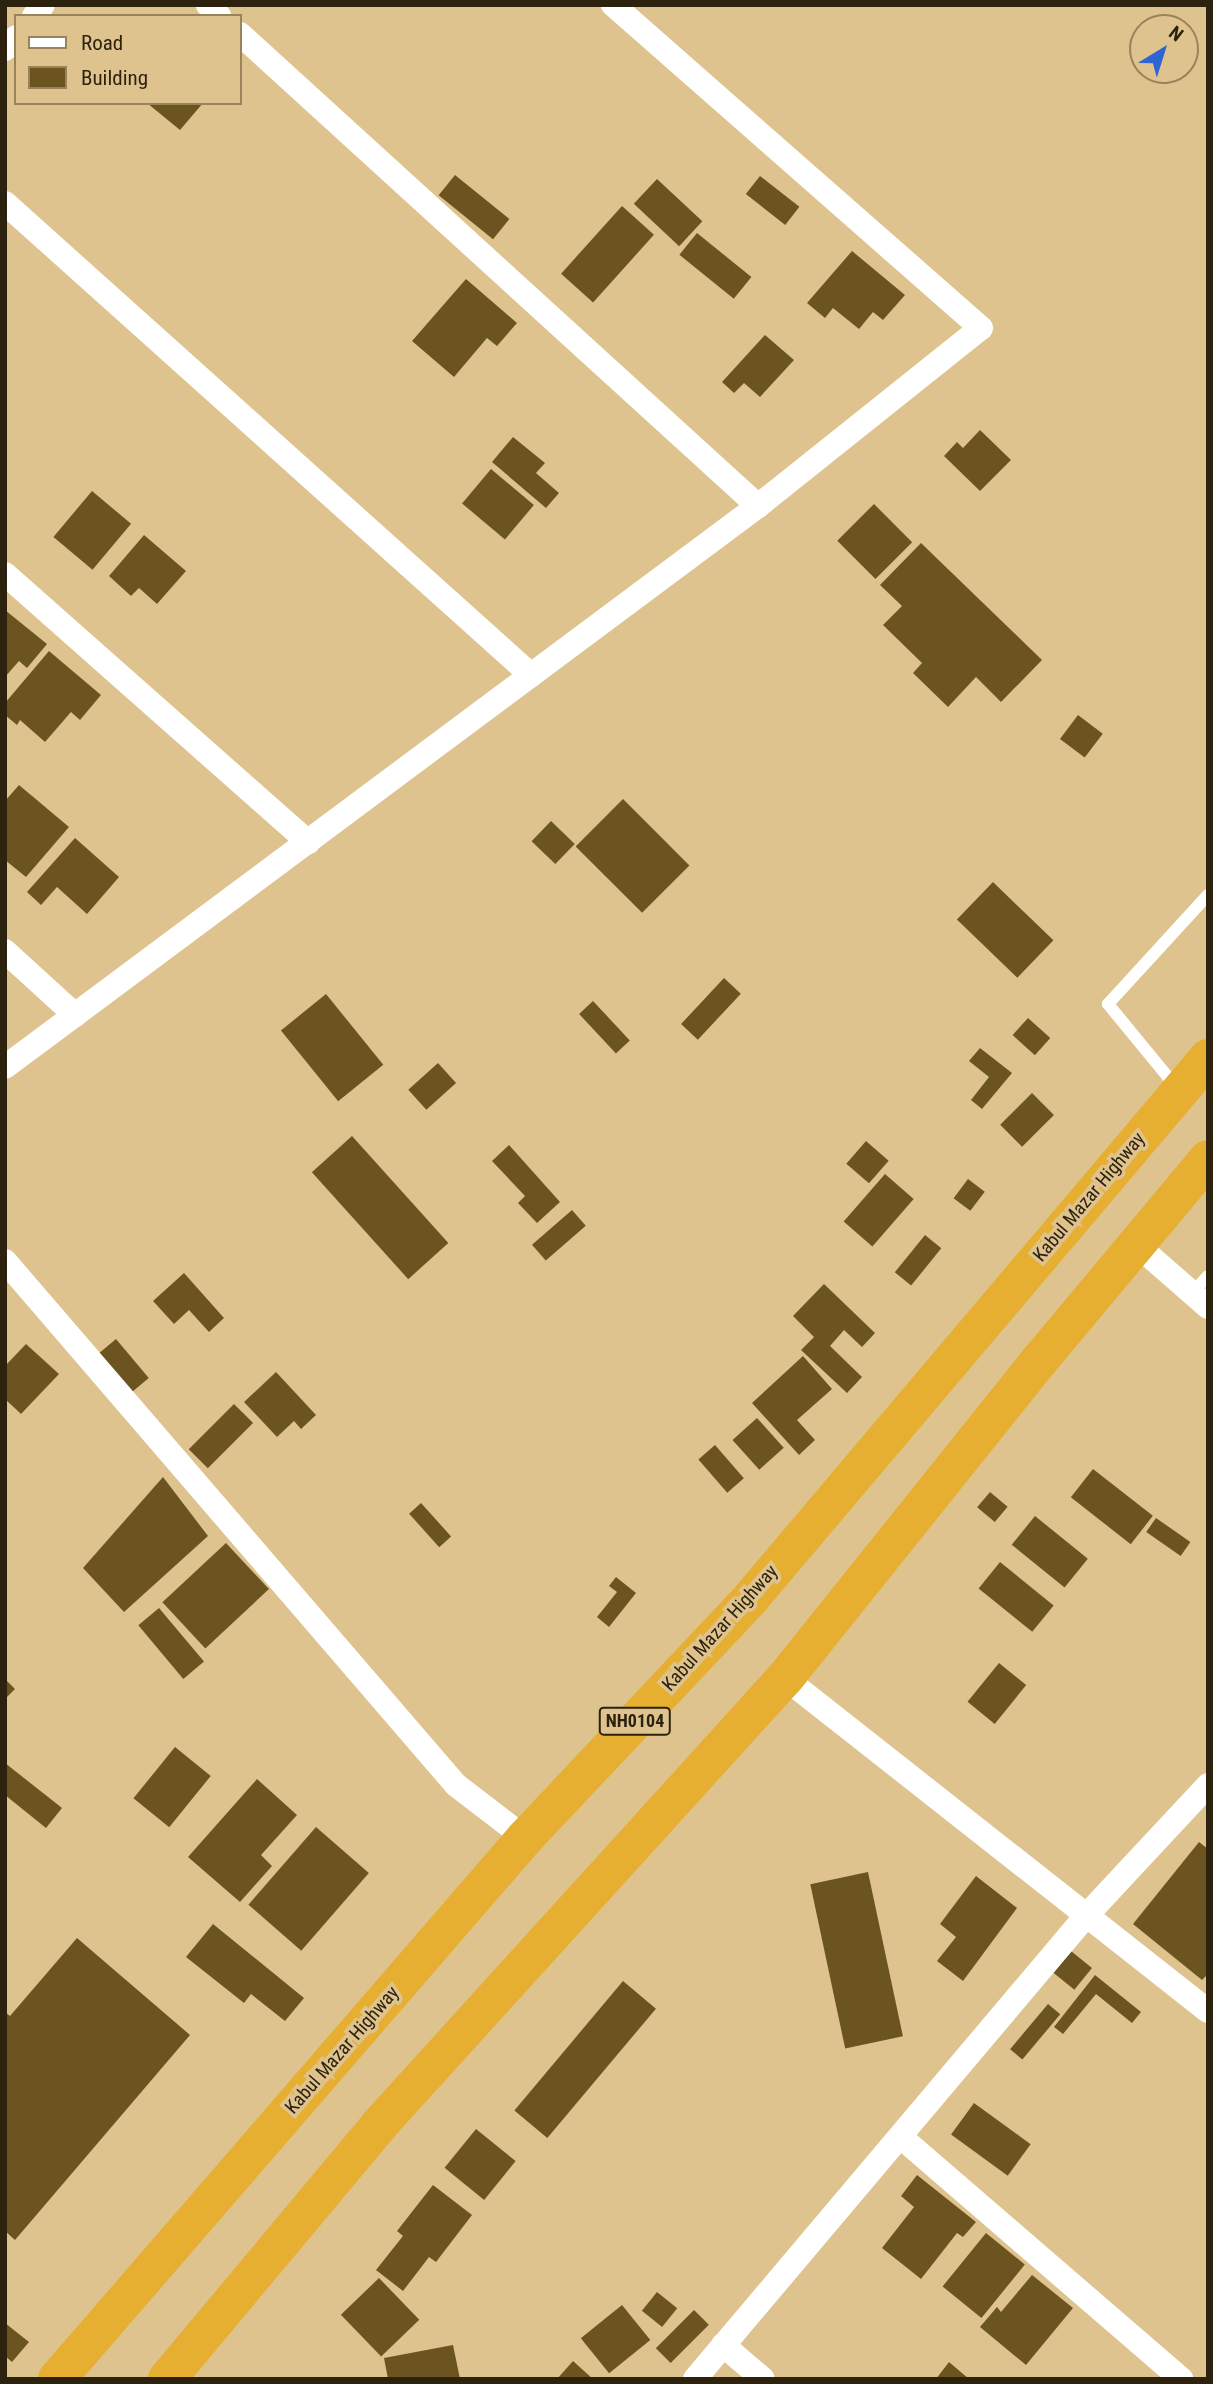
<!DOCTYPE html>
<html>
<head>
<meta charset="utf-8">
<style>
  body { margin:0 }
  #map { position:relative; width:1213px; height:2384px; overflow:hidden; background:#dfc38f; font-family:"Roboto Condensed",sans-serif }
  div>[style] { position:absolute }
  .building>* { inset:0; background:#6c5421; transform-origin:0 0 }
  .lane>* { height:12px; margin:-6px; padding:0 6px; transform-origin:6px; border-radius:6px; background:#fff }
  .street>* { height:24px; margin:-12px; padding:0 12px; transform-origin:12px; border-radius:12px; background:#fff }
  .highway>* { height:38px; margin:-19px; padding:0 19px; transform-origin:19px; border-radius:19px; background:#e6af32 }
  span { translate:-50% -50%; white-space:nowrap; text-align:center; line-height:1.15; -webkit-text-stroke:7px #dfc38f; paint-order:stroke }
  .shield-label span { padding:2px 5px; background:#dfc38f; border:2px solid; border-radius:5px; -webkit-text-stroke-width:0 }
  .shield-label { font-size:18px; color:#2d220d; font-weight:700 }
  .street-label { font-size:19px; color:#2d220d }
  .frame { position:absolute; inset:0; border:7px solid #2d220d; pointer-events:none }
  .legend { position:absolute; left:14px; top:14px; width:228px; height:91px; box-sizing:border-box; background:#dfc38f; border:2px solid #98835b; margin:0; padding:9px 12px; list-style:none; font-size:21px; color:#2d220d }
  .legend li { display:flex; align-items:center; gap:14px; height:35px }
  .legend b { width:35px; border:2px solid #98835b }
  .north { position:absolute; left:1129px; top:14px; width:70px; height:70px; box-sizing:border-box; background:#dfc38f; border:2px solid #98835b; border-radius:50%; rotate:38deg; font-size:19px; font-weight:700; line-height:28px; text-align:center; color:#2d220d }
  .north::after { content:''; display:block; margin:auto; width:24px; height:32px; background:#3064d2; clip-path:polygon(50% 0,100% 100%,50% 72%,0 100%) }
</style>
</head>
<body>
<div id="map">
  <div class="building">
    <i style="clip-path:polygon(147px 103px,203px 103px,180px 130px)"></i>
    <i style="left:455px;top:175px;width:70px;height:26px;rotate:39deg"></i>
    <i style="left:760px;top:176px;width:50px;height:23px;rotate:38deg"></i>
    <i style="left:657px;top:179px;width:62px;height:34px;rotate:43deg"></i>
    <i style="left:622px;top:206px;width:43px;height:91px;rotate:42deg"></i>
    <i style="left:697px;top:233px;width:70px;height:28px;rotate:39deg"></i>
    <i style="clip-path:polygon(852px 251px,905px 295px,883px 320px,873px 312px,859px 329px,833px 308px,825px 318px,807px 303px)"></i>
    <i style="clip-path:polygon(466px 279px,517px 323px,497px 346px,487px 338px,454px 377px,412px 341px)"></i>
    <i style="clip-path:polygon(765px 335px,794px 360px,760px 397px,744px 383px,734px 393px,722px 382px)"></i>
    <i style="clip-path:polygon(980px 430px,1011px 460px,980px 491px,944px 456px,957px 442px,963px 448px)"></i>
    <i style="clip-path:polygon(513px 437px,545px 463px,536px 473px,559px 493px,546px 508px,492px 462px)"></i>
    <i style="left:491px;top:469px;width:56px;height:45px;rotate:40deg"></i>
    <i style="left:92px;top:491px;width:51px;height:60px;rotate:40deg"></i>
    <i style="left:874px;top:504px;width:54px;height:52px;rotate:45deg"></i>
    <i style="clip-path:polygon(144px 535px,186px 571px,157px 604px,139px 588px,131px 596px,109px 576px)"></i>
    <i style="clip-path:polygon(921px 543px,1042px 660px,1001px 702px,976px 677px,948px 707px,913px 673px,922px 663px,883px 625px,902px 606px,880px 585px)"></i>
    <i style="clip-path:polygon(5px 610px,47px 644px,27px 668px,19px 661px,5px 677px)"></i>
    <i style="clip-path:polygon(49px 651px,101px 695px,80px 720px,71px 712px,45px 742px,20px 720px,17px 725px,5px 715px,5px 703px)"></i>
    <i style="left:1078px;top:715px;width:31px;height:30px;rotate:37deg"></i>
    <i style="clip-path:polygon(19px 785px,69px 827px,26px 877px,5px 860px,5px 801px)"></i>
    <i style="left:623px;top:799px;width:94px;height:67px;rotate:45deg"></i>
    <i style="left:551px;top:821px;width:33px;height:28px;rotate:44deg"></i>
    <i style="clip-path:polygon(75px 838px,119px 877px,87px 914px,57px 887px,41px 905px,27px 892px)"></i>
    <i style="left:993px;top:882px;width:84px;height:52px;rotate:44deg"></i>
    <i style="left:724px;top:978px;width:23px;height:63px;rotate:43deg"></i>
    <i style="left:326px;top:994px;width:91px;height:58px;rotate:51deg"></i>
    <i style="left:593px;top:1001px;width:54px;height:19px;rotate:47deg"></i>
    <i style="left:1028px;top:1018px;width:30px;height:23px;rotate:42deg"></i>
    <i style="clip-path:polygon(980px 1048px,1012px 1073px,982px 1109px,971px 1100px,989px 1077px,969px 1061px)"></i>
    <i style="left:438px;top:1063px;width:27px;height:40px;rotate:48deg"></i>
    <i style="left:1032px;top:1093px;width:31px;height:45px;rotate:45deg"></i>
    <i style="left:352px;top:1136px;width:144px;height:54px;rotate:48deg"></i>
    <i style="left:866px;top:1141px;width:30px;height:30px;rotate:41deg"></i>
    <i style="clip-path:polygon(509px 1145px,560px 1202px,537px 1223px,518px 1203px,525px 1196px,492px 1161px)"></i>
    <i style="left:885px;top:1174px;width:38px;height:63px;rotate:41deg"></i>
    <i style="left:968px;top:1179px;width:21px;height:24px;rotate:37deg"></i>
    <i style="left:572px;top:1210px;width:21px;height:53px;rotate:49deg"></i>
    <i style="left:925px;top:1235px;width:21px;height:48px;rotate:39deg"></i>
    <i style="clip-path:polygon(184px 1273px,224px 1318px,209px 1332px,189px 1310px,174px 1324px,153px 1301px)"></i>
    <i style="clip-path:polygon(824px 1284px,875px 1333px,862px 1347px,844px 1330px,830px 1346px,862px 1377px,847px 1393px,801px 1350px,814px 1337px,793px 1316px)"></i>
    <i style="left:116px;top:1339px;width:51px;height:23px;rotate:50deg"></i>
    <i style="clip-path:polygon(26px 1344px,59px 1374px,21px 1414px,5px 1399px,5px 1366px)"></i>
    <i style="clip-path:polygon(803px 1356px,832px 1389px,797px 1420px,815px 1440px,799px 1455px,752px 1403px)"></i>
    <i style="clip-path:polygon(276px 1372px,316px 1415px,301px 1429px,294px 1421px,277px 1437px,244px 1402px)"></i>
    <i style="left:234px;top:1404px;width:27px;height:64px;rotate:45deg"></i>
    <i style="left:757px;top:1418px;width:40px;height:33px;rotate:48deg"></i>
    <i style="left:715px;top:1445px;width:44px;height:22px;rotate:49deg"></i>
    <i style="left:1093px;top:1469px;width:76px;height:36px;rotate:38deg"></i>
    <i style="clip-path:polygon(163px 1477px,208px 1536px,124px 1612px,83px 1568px)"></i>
    <i style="left:990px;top:1492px;width:23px;height:20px;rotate:40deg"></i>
    <i style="left:421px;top:1503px;width:45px;height:16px;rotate:48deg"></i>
    <i style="left:1035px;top:1516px;width:68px;height:37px;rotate:39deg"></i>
    <i style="left:1156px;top:1518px;width:42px;height:17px;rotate:35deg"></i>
    <i style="left:226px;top:1543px;width:63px;height:87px;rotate:47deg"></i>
    <i style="left:1000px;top:1562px;width:69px;height:34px;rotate:39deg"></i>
    <i style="clip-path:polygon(616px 1577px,636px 1593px,609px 1627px,597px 1617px,617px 1592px,609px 1586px)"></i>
    <i style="left:159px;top:1608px;width:70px;height:27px;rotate:50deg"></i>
    <i style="left:999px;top:1663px;width:35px;height:50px;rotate:39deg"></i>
    <i style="clip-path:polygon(5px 1679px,15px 1689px,5px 1699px)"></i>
    <i style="left:175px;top:1747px;width:46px;height:66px;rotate:39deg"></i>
    <i style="clip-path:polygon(5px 1763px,62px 1808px,46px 1828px,5px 1795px)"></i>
    <i style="clip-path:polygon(257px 1779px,297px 1815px,261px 1855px,272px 1866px,240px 1902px,188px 1857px)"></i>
    <i style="left:316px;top:1827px;width:70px;height:103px;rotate:41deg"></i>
    <i style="clip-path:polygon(1199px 1842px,1208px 1849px,1208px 1974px,1202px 1980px,1133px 1924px)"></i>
    <i style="left:868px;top:1872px;width:168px;height:59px;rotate:78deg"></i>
    <i style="clip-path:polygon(976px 1876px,1017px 1908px,963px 1981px,937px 1961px,956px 1937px,940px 1924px)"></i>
    <i style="clip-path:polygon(213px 1924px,304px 1998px,285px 2021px,251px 1994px,244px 2003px,186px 1957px)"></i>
    <i style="clip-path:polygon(77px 1938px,190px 2035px,15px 2240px,5px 2231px,5px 2012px,10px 2016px)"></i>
    <i style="left:1071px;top:1951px;width:27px;height:28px;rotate:39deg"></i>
    <i style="clip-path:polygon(1095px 1975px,1141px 2012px,1132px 2023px,1096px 1994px,1063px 2034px,1054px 2027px)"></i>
    <i style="left:623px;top:1981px;width:43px;height:169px;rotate:40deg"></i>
    <i style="left:1048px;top:2004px;width:16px;height:59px;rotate:40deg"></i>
    <i style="left:974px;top:2103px;width:70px;height:39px;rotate:36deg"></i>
    <i style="left:476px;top:2129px;width:51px;height:50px;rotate:39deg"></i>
    <i style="clip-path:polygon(917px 2175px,976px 2222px,963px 2237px,957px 2233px,921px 2279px,882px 2248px,914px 2207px,901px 2196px)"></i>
    <i style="clip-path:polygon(433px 2185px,472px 2215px,436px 2262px,429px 2257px,403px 2291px,376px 2270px,403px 2236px,397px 2231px)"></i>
    <i style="left:986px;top:2233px;width:50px;height:69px;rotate:39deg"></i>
    <i style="clip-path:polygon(1032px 2275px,1073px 2308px,1026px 2365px,980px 2327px,997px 2307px,1001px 2312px)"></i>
    <i style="left:379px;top:2278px;width:58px;height:53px;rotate:46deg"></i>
    <i style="left:657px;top:2292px;width:26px;height:24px;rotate:39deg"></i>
    <i style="left:622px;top:2305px;width:45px;height:53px;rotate:51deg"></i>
    <i style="left:694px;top:2310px;width:21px;height:54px;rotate:45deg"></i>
    <i style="clip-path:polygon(5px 2323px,29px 2342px,12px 2362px,5px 2356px)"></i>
    <i style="clip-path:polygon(453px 2345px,460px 2379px,388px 2379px,384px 2358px)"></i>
    <i style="clip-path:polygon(573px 2361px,593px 2379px,557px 2379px)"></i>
    <i style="clip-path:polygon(949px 2362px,969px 2379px,936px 2379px)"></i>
  </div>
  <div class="lane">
    <i style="left:1177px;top:1088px;width:109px;rotate:-129.4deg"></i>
    <i style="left:1108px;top:1004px;width:148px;rotate:-47.5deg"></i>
    <i style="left:1192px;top:1293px;width:23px;rotate:-47deg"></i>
  </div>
  <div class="street">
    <i style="left:208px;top:5px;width:16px;rotate:45deg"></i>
    <i style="left:34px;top:16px;width:14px;rotate:-51deg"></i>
    <i style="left:240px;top:34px;width:701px;rotate:42.34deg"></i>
    <i style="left:5px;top:49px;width:16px;rotate:-47deg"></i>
    <i style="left:5px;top:203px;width:707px;rotate:41.9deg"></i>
    <i style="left:5px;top:574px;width:405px;rotate:41.5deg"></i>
    <i style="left:5px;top:951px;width:95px;rotate:42.4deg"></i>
    <i style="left:5px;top:1067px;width:939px;rotate:-36.69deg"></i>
    <i style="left:758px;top:506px;width:285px;rotate:-38.6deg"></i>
    <i style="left:981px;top:328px;width:490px;rotate:-138.7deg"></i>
    <i style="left:1136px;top:1244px;width:96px;rotate:41.2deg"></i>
    <i style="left:5px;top:1261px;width:691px;rotate:49.28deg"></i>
    <i style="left:456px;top:1785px;width:87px;rotate:37.5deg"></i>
    <i style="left:785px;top:1678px;width:538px;rotate:38.21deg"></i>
    <i style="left:902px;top:2138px;width:369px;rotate:40.8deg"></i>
    <i style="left:723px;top:2345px;width:52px;rotate:40.4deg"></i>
    <i style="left:695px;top:2379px;width:605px;rotate:-49.83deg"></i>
    <i style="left:1085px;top:1917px;width:180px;rotate:-47deg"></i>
  </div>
  <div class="highway">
    <i style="left:57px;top:2379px;width:715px;rotate:-49.14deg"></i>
    <i style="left:525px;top:1838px;width:328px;rotate:-46.7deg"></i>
    <i style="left:750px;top:1599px;width:709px;rotate:-49.75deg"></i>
    <i style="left:167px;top:2379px;width:332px;rotate:-50.1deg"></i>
    <i style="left:380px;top:2124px;width:602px;rotate:-47.76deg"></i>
    <i style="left:785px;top:1678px;width:406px;rotate:-51.3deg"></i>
    <i style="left:1039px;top:1361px;width:263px;rotate:-50.1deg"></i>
  </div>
  <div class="shield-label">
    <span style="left:635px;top:1721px">NH0104</span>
  </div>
  <div class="street-label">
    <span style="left:1089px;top:1197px;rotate:-50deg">Kabul Mazar Highway</span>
    <span style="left:720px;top:1628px;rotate:-48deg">Kabul Mazar Highway</span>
    <span style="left:342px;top:2050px;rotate:-49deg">Kabul Mazar Highway</span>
  </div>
  <div class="frame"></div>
  <ul class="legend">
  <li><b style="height:9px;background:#fff"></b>Road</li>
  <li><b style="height:19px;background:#6c5421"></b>Building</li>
  </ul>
  <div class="north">N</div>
</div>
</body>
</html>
